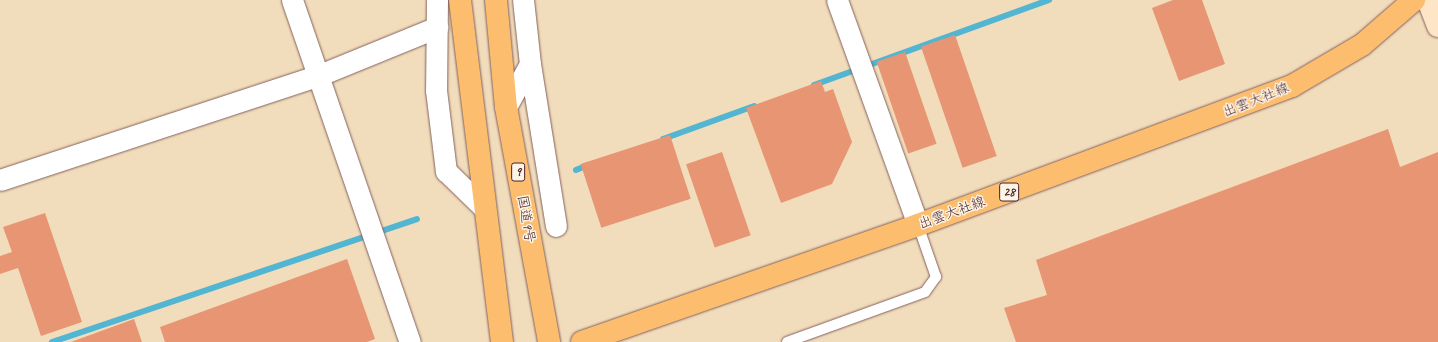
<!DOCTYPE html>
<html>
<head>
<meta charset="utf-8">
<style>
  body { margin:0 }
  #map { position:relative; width:1438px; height:342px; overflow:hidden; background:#f1dcbb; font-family:Caveat,"Klee One",sans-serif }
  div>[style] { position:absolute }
  .stream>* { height:6px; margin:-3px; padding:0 3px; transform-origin:3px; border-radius:3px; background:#52b5d1 }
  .building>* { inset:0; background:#e79573; transform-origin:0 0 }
  .roads { filter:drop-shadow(0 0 1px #84615d) drop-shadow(0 0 1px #84615d) }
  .lane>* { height:10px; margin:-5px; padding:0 5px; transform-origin:5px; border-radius:5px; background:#fff }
  .street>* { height:21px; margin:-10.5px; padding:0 10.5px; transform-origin:10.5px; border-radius:10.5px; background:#fff }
  .secondary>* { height:22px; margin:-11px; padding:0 11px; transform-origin:11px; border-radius:11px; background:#fee5c5 }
  .primary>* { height:22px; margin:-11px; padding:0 11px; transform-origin:11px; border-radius:11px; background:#fcbd6f }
  .highway>* { height:22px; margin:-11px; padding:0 11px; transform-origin:11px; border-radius:11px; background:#fcbd6f }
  span { translate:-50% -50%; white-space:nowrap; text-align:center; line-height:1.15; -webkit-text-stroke:3px #fcf5e5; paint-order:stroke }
  .shield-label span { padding:1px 3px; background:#fcf5e5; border:1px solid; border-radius:3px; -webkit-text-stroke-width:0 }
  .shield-label { font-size:13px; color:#4a1f2b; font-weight:700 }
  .street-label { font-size:14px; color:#4a1f2b }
</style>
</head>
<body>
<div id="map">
  <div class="stream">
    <i style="left:814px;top:85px;width:250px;rotate:-19.9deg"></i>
    <i style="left:663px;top:139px;width:97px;rotate:-19.9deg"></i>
    <i style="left:576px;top:170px;width:13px;rotate:-23deg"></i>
    <i style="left:52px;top:342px;width:385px;rotate:-18.6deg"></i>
  </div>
  <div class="building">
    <i style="clip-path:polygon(1173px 0,1202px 0,1225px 64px,1179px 81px,1152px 8px)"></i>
    <i style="left:955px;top:35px;width:128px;height:36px;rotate:71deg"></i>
    <i style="left:905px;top:52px;width:97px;height:30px;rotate:71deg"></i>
    <i style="clip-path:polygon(821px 81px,825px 92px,833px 89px,852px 142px,832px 184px,781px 203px,746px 108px)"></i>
    <i style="clip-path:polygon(1388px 129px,1400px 167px,1438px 152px,1438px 342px,1016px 342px,1004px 308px,1047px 295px,1036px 260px)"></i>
    <i style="left:670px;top:135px;width:67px;height:94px;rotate:72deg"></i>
    <i style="left:722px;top:152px;width:88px;height:38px;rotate:71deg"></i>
    <i style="clip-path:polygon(45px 213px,82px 322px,41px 336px,18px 268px,0 274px,0 256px,12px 252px,3px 227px)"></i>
    <i style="clip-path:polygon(347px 259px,375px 339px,367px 342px,165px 342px,160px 327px)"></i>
    <i style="clip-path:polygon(134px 319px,142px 342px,71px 342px)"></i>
  </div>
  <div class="roads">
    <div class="lane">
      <i style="left:787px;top:342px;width:147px;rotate:-19.9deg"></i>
      <i style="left:925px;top:292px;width:19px;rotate:-54deg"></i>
      <i style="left:936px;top:277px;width:55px;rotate:-109.1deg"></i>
    </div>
    <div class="street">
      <i style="left:292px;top:0;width:362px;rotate:71deg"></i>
      <i style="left:437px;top:0;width:90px;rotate:90.6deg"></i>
      <i style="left:436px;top:90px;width:82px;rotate:83deg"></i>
      <i style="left:446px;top:171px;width:53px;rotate:44.2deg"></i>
      <i style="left:837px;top:0;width:239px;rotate:70.2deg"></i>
      <i style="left:530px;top:64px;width:164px;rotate:80.9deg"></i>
      <i style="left:506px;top:107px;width:49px;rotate:-60.8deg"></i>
      <i style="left:530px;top:64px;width:64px;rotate:-96.2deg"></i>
      <i style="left:0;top:180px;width:334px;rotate:-18.2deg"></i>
      <i style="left:317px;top:76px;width:130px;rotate:-22.2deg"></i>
    </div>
    <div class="secondary">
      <i style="left:1428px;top:0;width:28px;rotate:69deg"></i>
    </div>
    <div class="primary">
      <i style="left:582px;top:342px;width:356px;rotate:-19.2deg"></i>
      <i style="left:918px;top:225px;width:399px;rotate:-20.4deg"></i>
      <i style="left:1292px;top:86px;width:81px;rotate:-30.4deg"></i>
      <i style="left:1362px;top:45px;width:69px;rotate:-40.9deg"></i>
    </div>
    <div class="highway">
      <i style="left:460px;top:0;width:345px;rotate:83deg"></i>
      <i style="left:496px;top:0;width:107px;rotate:84.7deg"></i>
      <i style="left:506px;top:107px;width:239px;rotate:79.6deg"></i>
    </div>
  </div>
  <div class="shield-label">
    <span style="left:518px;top:172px">9</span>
    <span style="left:1009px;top:192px">28</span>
  </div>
  <div class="street-label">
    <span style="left:1256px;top:100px;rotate:-22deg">出雲大社線</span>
    <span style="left:952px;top:213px;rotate:-20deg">出雲大社線</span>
    <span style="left:526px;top:219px;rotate:80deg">国道9号</span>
  </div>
</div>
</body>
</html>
